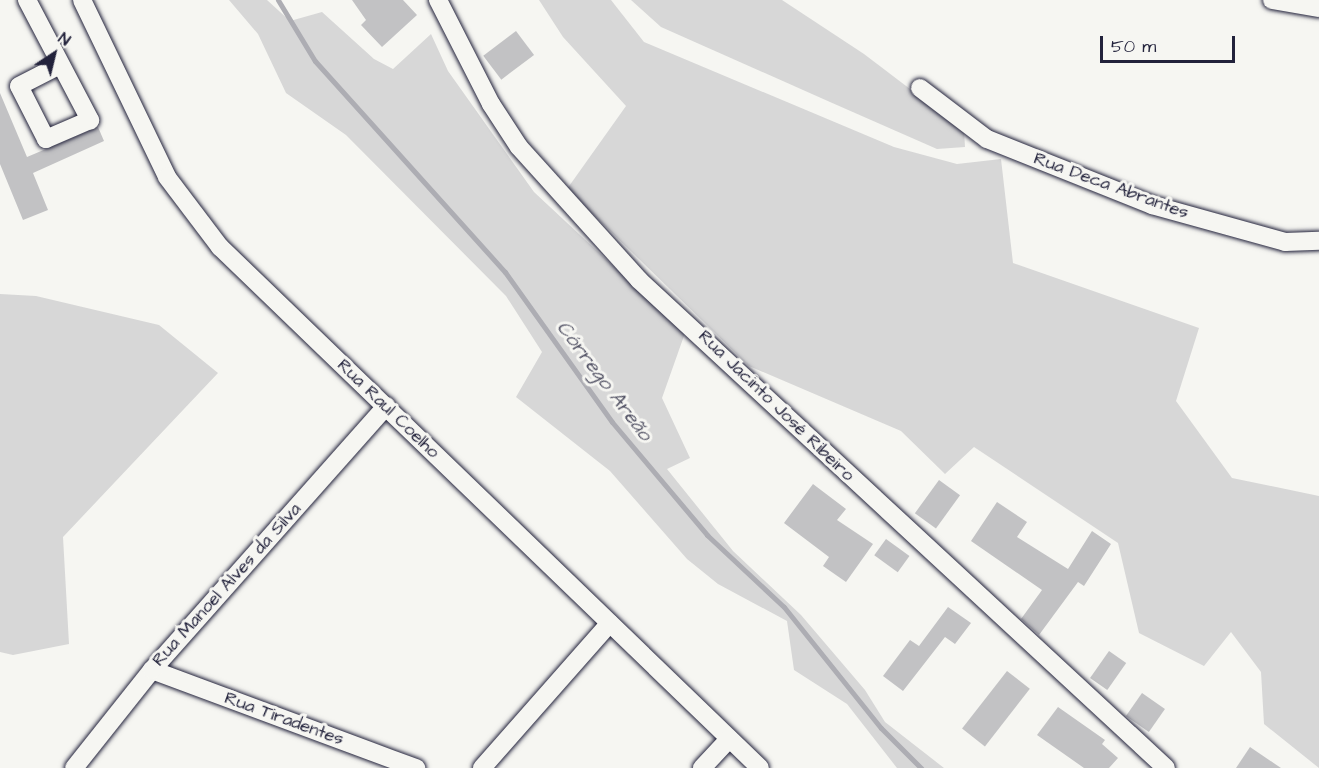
<!DOCTYPE html>
<html>
<head>
<meta charset="utf-8">
<style>
  body { margin:0 }
  #map { position:relative; width:1319px; height:768px; overflow:hidden; background:#f6f6f2; font-family:"Architects Daughter",sans-serif }
  div>[style] { position:absolute }
  .green>* { inset:0; background:#d7d7d7 }
  .stream>* { height:5px; margin:-2.5px; padding:0 2.5px; transform-origin:2.5px; border-radius:2.5px; background:#adadb3 }
  .building>* { inset:0; background:#c2c2c4; transform-origin:0 0 }
  .roads { filter:drop-shadow(0 0 2px #22223b) drop-shadow(0 0 2px #22223b) }
  .minor>* { height:18px; margin:-9px; padding:0 9px; transform-origin:9px; border-radius:9px; background:#f6f6f2 }
  span { translate:-50% -50%; white-space:nowrap; text-align:center; line-height:1.15; -webkit-text-stroke:6px #f6f6f2; paint-order:stroke }
  .street-label { font-size:18px; color:#22223b }
  .water-label { font-size:20px; color:#535365; font-style:italic }
  .north { position:absolute; left:24px; top:24px; width:60px; height:60px; -webkit-text-stroke:4px #f6f6f2; paint-order:stroke; rotate:35deg; font-size:16px; font-weight:700; line-height:24px; text-align:center; color:#22223b }
  .north::after { content:''; display:block; margin:auto; width:21px; height:27px; background:#22223b; clip-path:polygon(50% 0,100% 100%,50% 72%,0 100%) }
  .scale { position:absolute; left:1100px; top:36px; width:135px; height:27px; box-sizing:border-box; border:3px solid #22223b; border-top:0; padding-left:8px; font-size:18px; line-height:21px; white-space:nowrap; color:#22223b; -webkit-text-stroke:4px #f6f6f2; paint-order:stroke }
</style>
</head>
<body>
<div id="map">
  <div class="green">
    <i style="clip-path:polygon(229px 0,267px 0,290px 21px,322px 12px,374px 59px,393px 69px,431px 34px,448px 71px,534px 192px,685px 333px,662px 398px,690px 458px,667px 469px,733px 551px,801px 615px,865px 690px,885px 722px,944px 768px,897px 768px,847px 704px,794px 670px,787px 621px,718px 584px,687px 559px,610px 471px,516px 397px,542px 352px,506px 296px,346px 135px,286px 93px,258px 34px)"></i>
    <i style="clip-path:polygon(539px 0,611px 0,644px 42px,894px 147px,957px 164px,1001px 159px,1013px 263px,1199px 328px,1176px 401px,1232px 478px,1319px 496px,1319px 768px,1264px 724px,1261px 672px,1231px 632px,1204px 666px,1139px 633px,1118px 543px,974px 447px,945px 474px,901px 431px,749px 366px,567px 189px,626px 106px,563px 37px)"></i>
    <i style="clip-path:polygon(631px 0,782px 0,864px 54px,964px 130px,965px 147px,937px 149px,830px 102px,661px 27px)"></i>
    <i style="clip-path:polygon(0 294px,36px 296px,159px 325px,218px 373px,63px 537px,69px 644px,13px 655px,0 652px)"></i>
  </div>
  <div class="stream">
    <i style="left:278px;top:0;width:71px;rotate:58.8deg"></i>
    <i style="left:315px;top:61px;width:284px;rotate:48deg"></i>
    <i style="left:505px;top:272px;width:184px;rotate:54.5deg"></i>
    <i style="left:612px;top:422px;width:148px;rotate:49.9deg"></i>
    <i style="left:707px;top:535px;width:105px;rotate:43.1deg"></i>
    <i style="left:784px;top:607px;width:155px;rotate:51.3deg"></i>
    <i style="left:881px;top:728px;width:57px;rotate:45deg"></i>
  </div>
  <div class="building">
    <i style="clip-path:polygon(352px 0,403px 0,417px 15px,382px 47px,361px 25px,366px 20px)"></i>
    <i style="left:516px;top:31px;width:30px;height:41px;rotate:53deg"></i>
    <i style="clip-path:polygon(0 93px,27px 157px,98px 127px,104px 141px,33px 173px,48px 210px,23px 220px,0 164px)"></i>
    <i style="left:939px;top:480px;width:26px;height:41px;rotate:36deg"></i>
    <i style="clip-path:polygon(813px 484px,846px 509px,837px 520px,873px 544px,846px 582px,823px 566px,829px 557px,784px 523px)"></i>
    <i style="clip-path:polygon(997px 502px,1027px 522px,1017px 537px,1068px 569px,1092px 531px,1111px 544px,1084px 586px,1078px 582px,1039px 635px,1021px 619px,1042px 590px,971px 541px)"></i>
    <i style="left:886px;top:539px;width:29px;height:20px;rotate:36deg"></i>
    <i style="clip-path:polygon(948px 607px,971px 623px,955px 644px,945px 637px,903px 691px,883px 676px,910px 640px,919px 646px)"></i>
    <i style="left:1109px;top:651px;width:21px;height:33px;rotate:35deg"></i>
    <i style="left:1007px;top:671px;width:29px;height:73px;rotate:38deg"></i>
    <i style="left:1142px;top:693px;width:28px;height:28px;rotate:35deg"></i>
    <i style="clip-path:polygon(1058px 707px,1105px 740px,1102px 744px,1118px 758px,1109px 768px,1084px 768px,1037px 735px)"></i>
    <i style="clip-path:polygon(1250px 747px,1281px 768px,1236px 768px)"></i>
  </div>
  <div class="roads">
    <div class="minor">
      <i style="left:27px;top:0;width:136px;rotate:62.3deg"></i>
      <i style="left:90px;top:120px;width:48px;rotate:156.6deg"></i>
      <i style="left:46px;top:139px;width:59px;rotate:-117deg"></i>
      <i style="left:19px;top:86px;width:46px;rotate:-27.1deg"></i>
      <i style="left:82px;top:0;width:196px;rotate:64.3deg"></i>
      <i style="left:167px;top:177px;width:88px;rotate:52.9deg"></i>
      <i style="left:220px;top:247px;width:750px;rotate:43.97deg"></i>
      <i style="left:438px;top:0;width:117px;rotate:63deg"></i>
      <i style="left:491px;top:104px;width:51px;rotate:56.9deg"></i>
      <i style="left:519px;top:147px;width:179px;rotate:47.9deg"></i>
      <i style="left:639px;top:280px;width:718px;rotate:42.8deg"></i>
      <i style="left:1272px;top:0;width:48px;rotate:9.7deg"></i>
      <i style="left:920px;top:88px;width:84px;rotate:37.3deg"></i>
      <i style="left:987px;top:139px;width:178px;rotate:21.8deg"></i>
      <i style="left:1152px;top:205px;width:138px;rotate:15.5deg"></i>
      <i style="left:1285px;top:242px;width:34px;rotate:-2deg"></i>
      <i style="left:152px;top:670px;width:282px;rotate:20.4deg"></i>
      <i style="left:74px;top:768px;width:125px;rotate:-51.5deg"></i>
      <i style="left:152px;top:670px;width:353px;rotate:-48.4deg"></i>
      <i style="left:482px;top:768px;width:193px;rotate:-48.6deg"></i>
      <i style="left:702px;top:768px;width:40px;rotate:-47deg"></i>
    </div>
  </div>
  <div class="street-label">
    <span style="left:1111px;top:186px;rotate:20deg">Rua Deca Abrantes</span>
    <span style="left:776px;top:406px;rotate:44deg">Rua Jacinto José Ribeiro</span>
    <span style="left:388px;top:409px;rotate:44deg">Rua Raul Coelho</span>
    <span style="left:227px;top:585px;rotate:-48deg">Rua Manoel Alves da Silva</span>
    <span style="left:284px;top:719px;rotate:20deg">Rua Tiradentes</span>
  </div>
  <div class="water-label">
    <span style="left:604px;top:381px;rotate:53deg">Córrego Areão</span>
  </div>
  <div class="north">N</div>
  <div class="scale">50 m</div>
</div>
</body>
</html>
